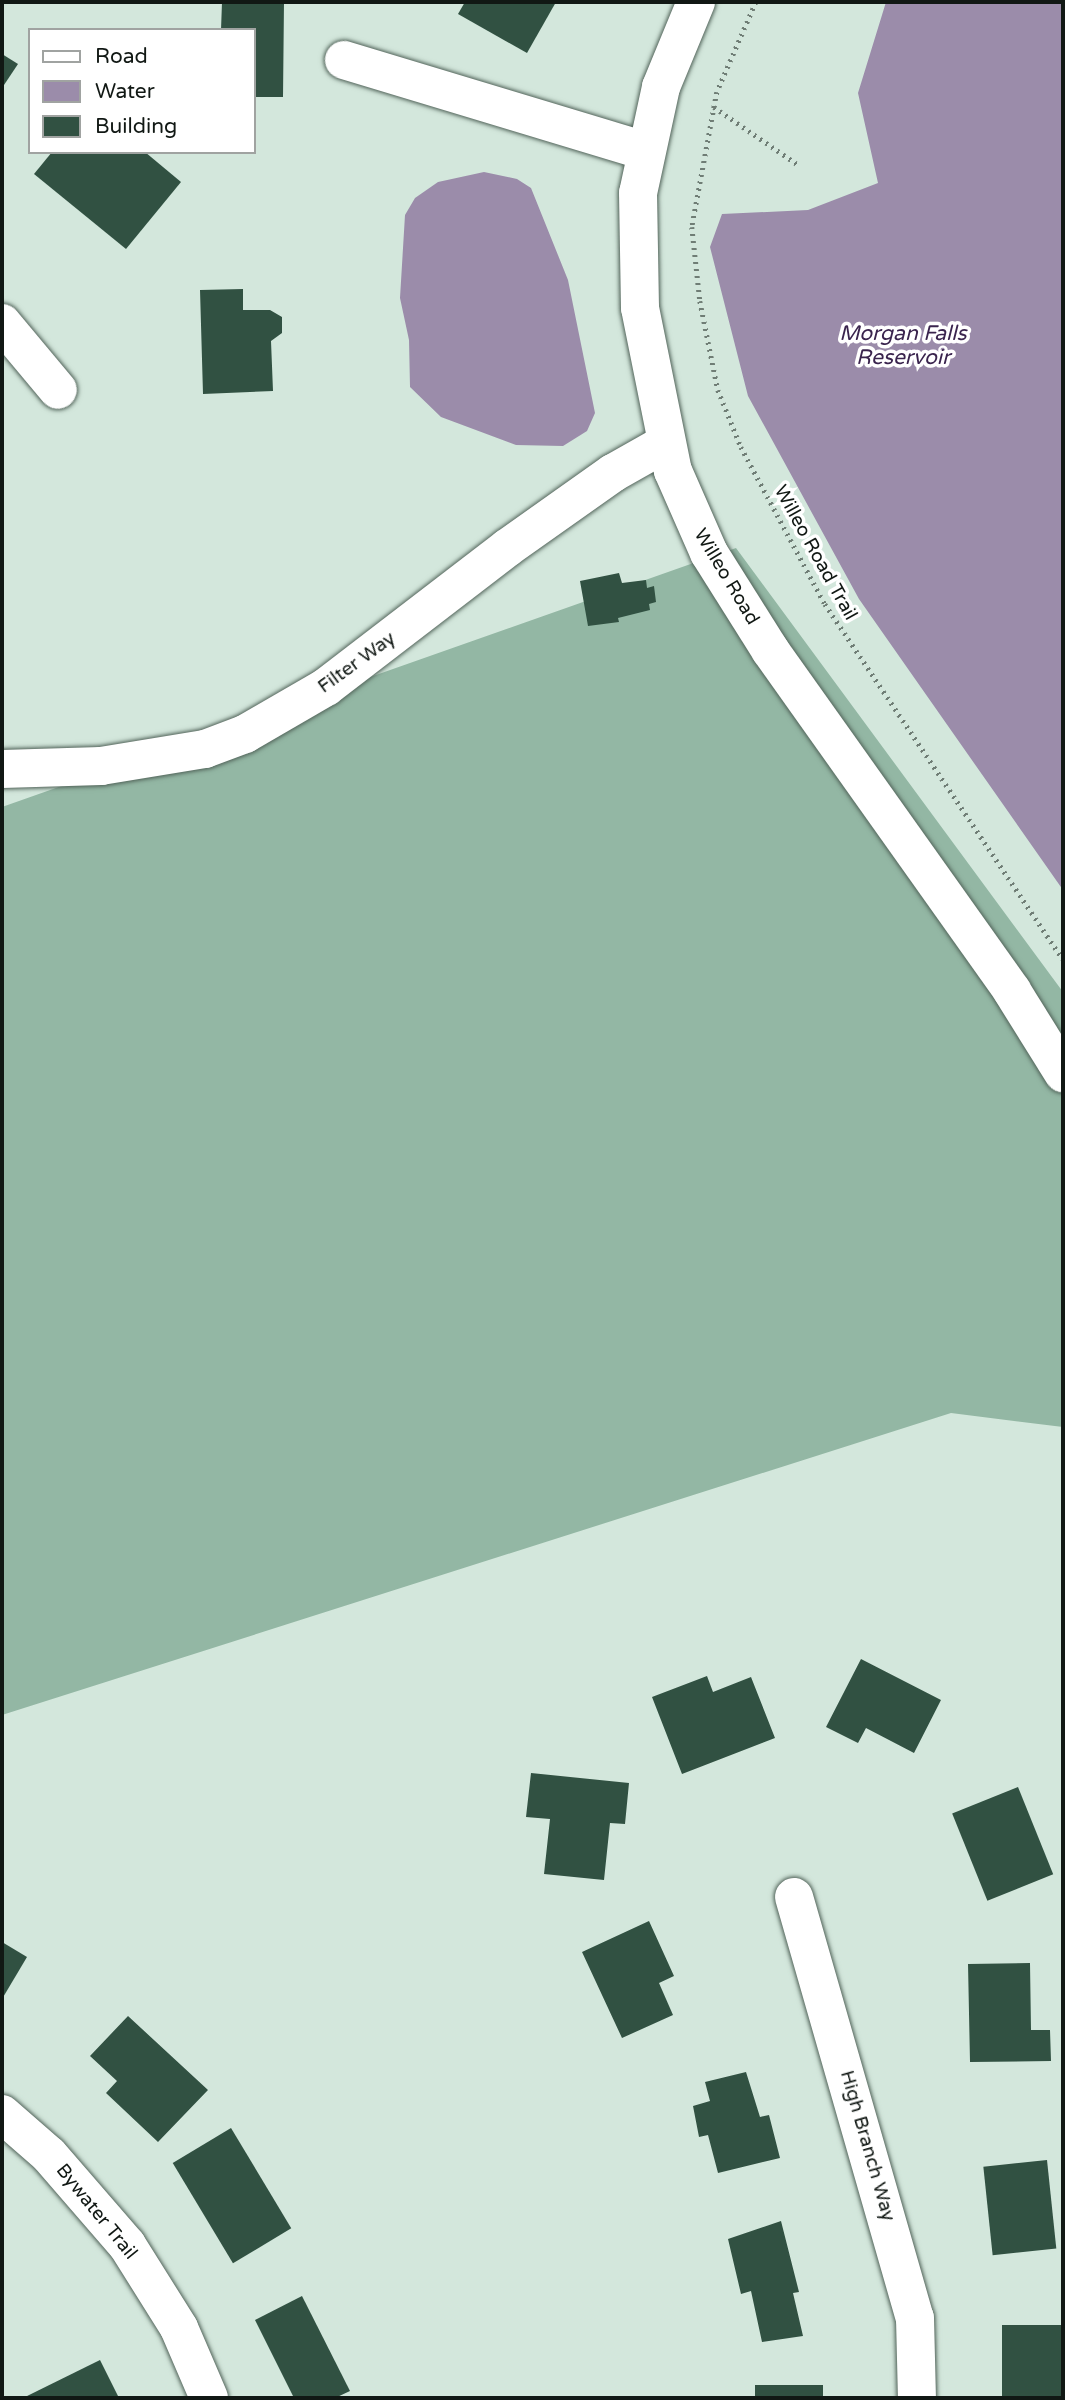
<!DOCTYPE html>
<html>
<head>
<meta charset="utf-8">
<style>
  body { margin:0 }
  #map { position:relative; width:1065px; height:2400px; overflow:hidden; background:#d3e7dc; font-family:"Varela Round",sans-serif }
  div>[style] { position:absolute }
  .forest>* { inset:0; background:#93b7a4 }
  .water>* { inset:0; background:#9b8caa }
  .building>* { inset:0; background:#315142; transform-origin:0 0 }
  .path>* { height:4.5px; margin-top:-2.25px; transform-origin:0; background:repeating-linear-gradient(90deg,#6f7d75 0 2px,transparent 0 7px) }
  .roads { filter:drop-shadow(0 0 2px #52645a) drop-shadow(0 0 2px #52645a) }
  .minor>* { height:38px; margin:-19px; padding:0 19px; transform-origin:19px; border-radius:19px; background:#fff }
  span { translate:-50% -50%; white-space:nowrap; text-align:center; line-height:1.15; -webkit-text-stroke:7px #fff; paint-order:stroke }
  .street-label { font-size:19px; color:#111814 }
  .water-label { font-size:21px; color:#3a244e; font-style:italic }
  .frame { position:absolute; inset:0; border:4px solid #111814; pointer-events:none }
  .legend { position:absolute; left:28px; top:28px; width:228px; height:126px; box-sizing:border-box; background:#fff; border:2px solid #a0a3a1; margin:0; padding:9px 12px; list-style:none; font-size:21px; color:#111814 }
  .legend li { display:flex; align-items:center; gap:14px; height:35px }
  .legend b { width:35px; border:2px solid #a0a3a1 }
</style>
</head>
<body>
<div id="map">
  <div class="forest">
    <i style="clip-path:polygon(736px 548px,1063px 992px,1063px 1427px,951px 1413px,2px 1715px,2px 807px)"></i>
  </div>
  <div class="water">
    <i style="clip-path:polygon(886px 2px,1063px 2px,1063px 890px,859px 599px,748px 396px,710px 247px,722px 214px,808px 210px,878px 183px,858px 93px)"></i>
    <i style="clip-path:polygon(484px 172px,517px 179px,531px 188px,568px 280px,595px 413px,587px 431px,563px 446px,516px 445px,441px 417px,410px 387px,409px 340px,400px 298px,405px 215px,415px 198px,438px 182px)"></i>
  </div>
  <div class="building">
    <i style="clip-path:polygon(222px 2px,284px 2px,283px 97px,254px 97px,254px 30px,221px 30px)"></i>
    <i style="clip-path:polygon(465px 2px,556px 2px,527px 53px,458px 14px)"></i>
    <i style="clip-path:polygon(2px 54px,18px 64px,2px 88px)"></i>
    <i style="clip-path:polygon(52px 152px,145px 152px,181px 182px,126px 249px,34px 174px)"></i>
    <i style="clip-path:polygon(243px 289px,243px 310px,270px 310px,282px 317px,282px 333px,271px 341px,273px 391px,203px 394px,200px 290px)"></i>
    <i style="clip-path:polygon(619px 573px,622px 583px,646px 580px,647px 588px,654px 586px,656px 602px,649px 604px,650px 610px,618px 618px,619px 622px,588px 626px,580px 581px)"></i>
    <i style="clip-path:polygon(861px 1659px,941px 1700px,914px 1753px,866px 1728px,858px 1743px,826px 1727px)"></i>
    <i style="clip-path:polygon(707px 1676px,713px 1692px,751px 1677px,775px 1738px,682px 1774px,652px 1697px)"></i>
    <i style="clip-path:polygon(531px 1773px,629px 1783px,625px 1824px,610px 1823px,604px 1880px,544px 1874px,550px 1819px,526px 1817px)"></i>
    <i style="left:1018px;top:1787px;width:94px;height:71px;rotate:68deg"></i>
    <i style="clip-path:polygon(649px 1921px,674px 1976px,659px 1983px,673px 2015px,622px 2038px,582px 1952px)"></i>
    <i style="clip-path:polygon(2px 1942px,27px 1957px,2px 1999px)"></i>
    <i style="clip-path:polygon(1030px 1963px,1031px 2030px,1050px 2030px,1051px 2061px,970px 2062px,968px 1964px)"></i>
    <i style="clip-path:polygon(128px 2016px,208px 2090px,158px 2142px,106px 2093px,117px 2081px,90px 2056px)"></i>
    <i style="clip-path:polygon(746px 2072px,760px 2117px,769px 2115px,780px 2158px,718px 2173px,708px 2135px,699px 2137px,693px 2106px,710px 2101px,705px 2082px)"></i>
    <i style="left:231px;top:2128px;width:117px;height:68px;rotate:59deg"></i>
    <i style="left:1047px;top:2160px;width:89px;height:64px;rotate:84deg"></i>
    <i style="clip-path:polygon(781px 2221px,799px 2292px,793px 2293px,803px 2336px,762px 2342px,751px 2291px,741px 2294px,728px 2239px)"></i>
    <i style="clip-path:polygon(302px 2296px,350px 2391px,335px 2398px,294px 2398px,255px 2320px)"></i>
    <i style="left:1063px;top:2325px;width:73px;height:61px;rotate:90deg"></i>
    <i style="clip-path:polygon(100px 2360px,119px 2398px,23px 2398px)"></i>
    <i style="left:755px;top:2385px;width:68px;height:13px"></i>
  </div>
  <div class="path">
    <i style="left:756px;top:2px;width:98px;rotate:113.4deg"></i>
    <i style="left:717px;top:92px;width:137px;rotate:100.5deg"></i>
    <i style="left:692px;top:227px;width:74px;rotate:83.8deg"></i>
    <i style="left:700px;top:301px;width:91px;rotate:78.6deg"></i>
    <i style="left:718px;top:390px;width:61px;rotate:68deg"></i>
    <i style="left:741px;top:447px;width:178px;rotate:61.9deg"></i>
    <i style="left:825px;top:604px;width:427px;rotate:56.2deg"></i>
    <i style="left:714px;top:107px;width:101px;rotate:34.5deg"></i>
  </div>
  <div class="roads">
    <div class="minor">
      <i style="left:696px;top:2px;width:92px;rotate:112.4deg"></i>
      <i style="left:661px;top:87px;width:108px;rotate:102.2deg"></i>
      <i style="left:638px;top:193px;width:115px;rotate:89deg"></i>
      <i style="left:640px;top:308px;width:166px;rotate:78.6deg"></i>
      <i style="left:673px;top:471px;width:90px;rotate:66.3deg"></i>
      <i style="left:709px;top:553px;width:115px;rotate:57.8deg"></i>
      <i style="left:770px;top:650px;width:418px;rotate:54.6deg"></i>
      <i style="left:1012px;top:991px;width:97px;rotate:58.1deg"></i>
      <i style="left:344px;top:60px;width:314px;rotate:16.8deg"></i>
      <i style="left:2px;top:323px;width:87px;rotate:50.1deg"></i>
      <i style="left:2px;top:769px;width:99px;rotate:-1.7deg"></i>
      <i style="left:101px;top:766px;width:105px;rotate:-9.3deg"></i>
      <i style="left:205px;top:749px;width:43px;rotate:-20.6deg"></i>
      <i style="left:245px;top:734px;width:94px;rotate:-30.1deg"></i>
      <i style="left:326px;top:687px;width:228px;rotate:-37.5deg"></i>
      <i style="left:507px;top:548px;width:130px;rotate:-35.3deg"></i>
      <i style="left:613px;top:473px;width:61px;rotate:-29.5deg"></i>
      <i style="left:794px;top:1897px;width:438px;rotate:74deg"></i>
      <i style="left:915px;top:2318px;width:80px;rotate:88.6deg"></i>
      <i style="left:2px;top:2114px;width:62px;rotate:41.1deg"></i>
      <i style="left:49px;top:2155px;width:119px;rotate:49.1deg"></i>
      <i style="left:127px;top:2245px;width:98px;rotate:57.9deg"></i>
      <i style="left:179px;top:2328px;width:76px;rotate:66.8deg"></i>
    </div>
  </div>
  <div class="street-label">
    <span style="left:815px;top:553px;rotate:61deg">Willeo Road Trail</span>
    <span style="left:726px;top:577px;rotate:59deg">Willeo Road</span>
    <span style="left:357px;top:663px;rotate:-36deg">Filter Way</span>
    <span style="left:867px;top:2146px;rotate:74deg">High Branch Way</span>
    <span style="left:96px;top:2212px;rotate:51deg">Bywater Trail</span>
  </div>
  <div class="water-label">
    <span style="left:903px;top:346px">Morgan Falls<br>Reservoir</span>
  </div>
  <div class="frame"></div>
  <ul class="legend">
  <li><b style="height:9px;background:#fff"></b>Road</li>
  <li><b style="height:19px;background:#9b8caa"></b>Water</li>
  <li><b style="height:19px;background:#315142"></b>Building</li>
  </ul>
</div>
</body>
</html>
